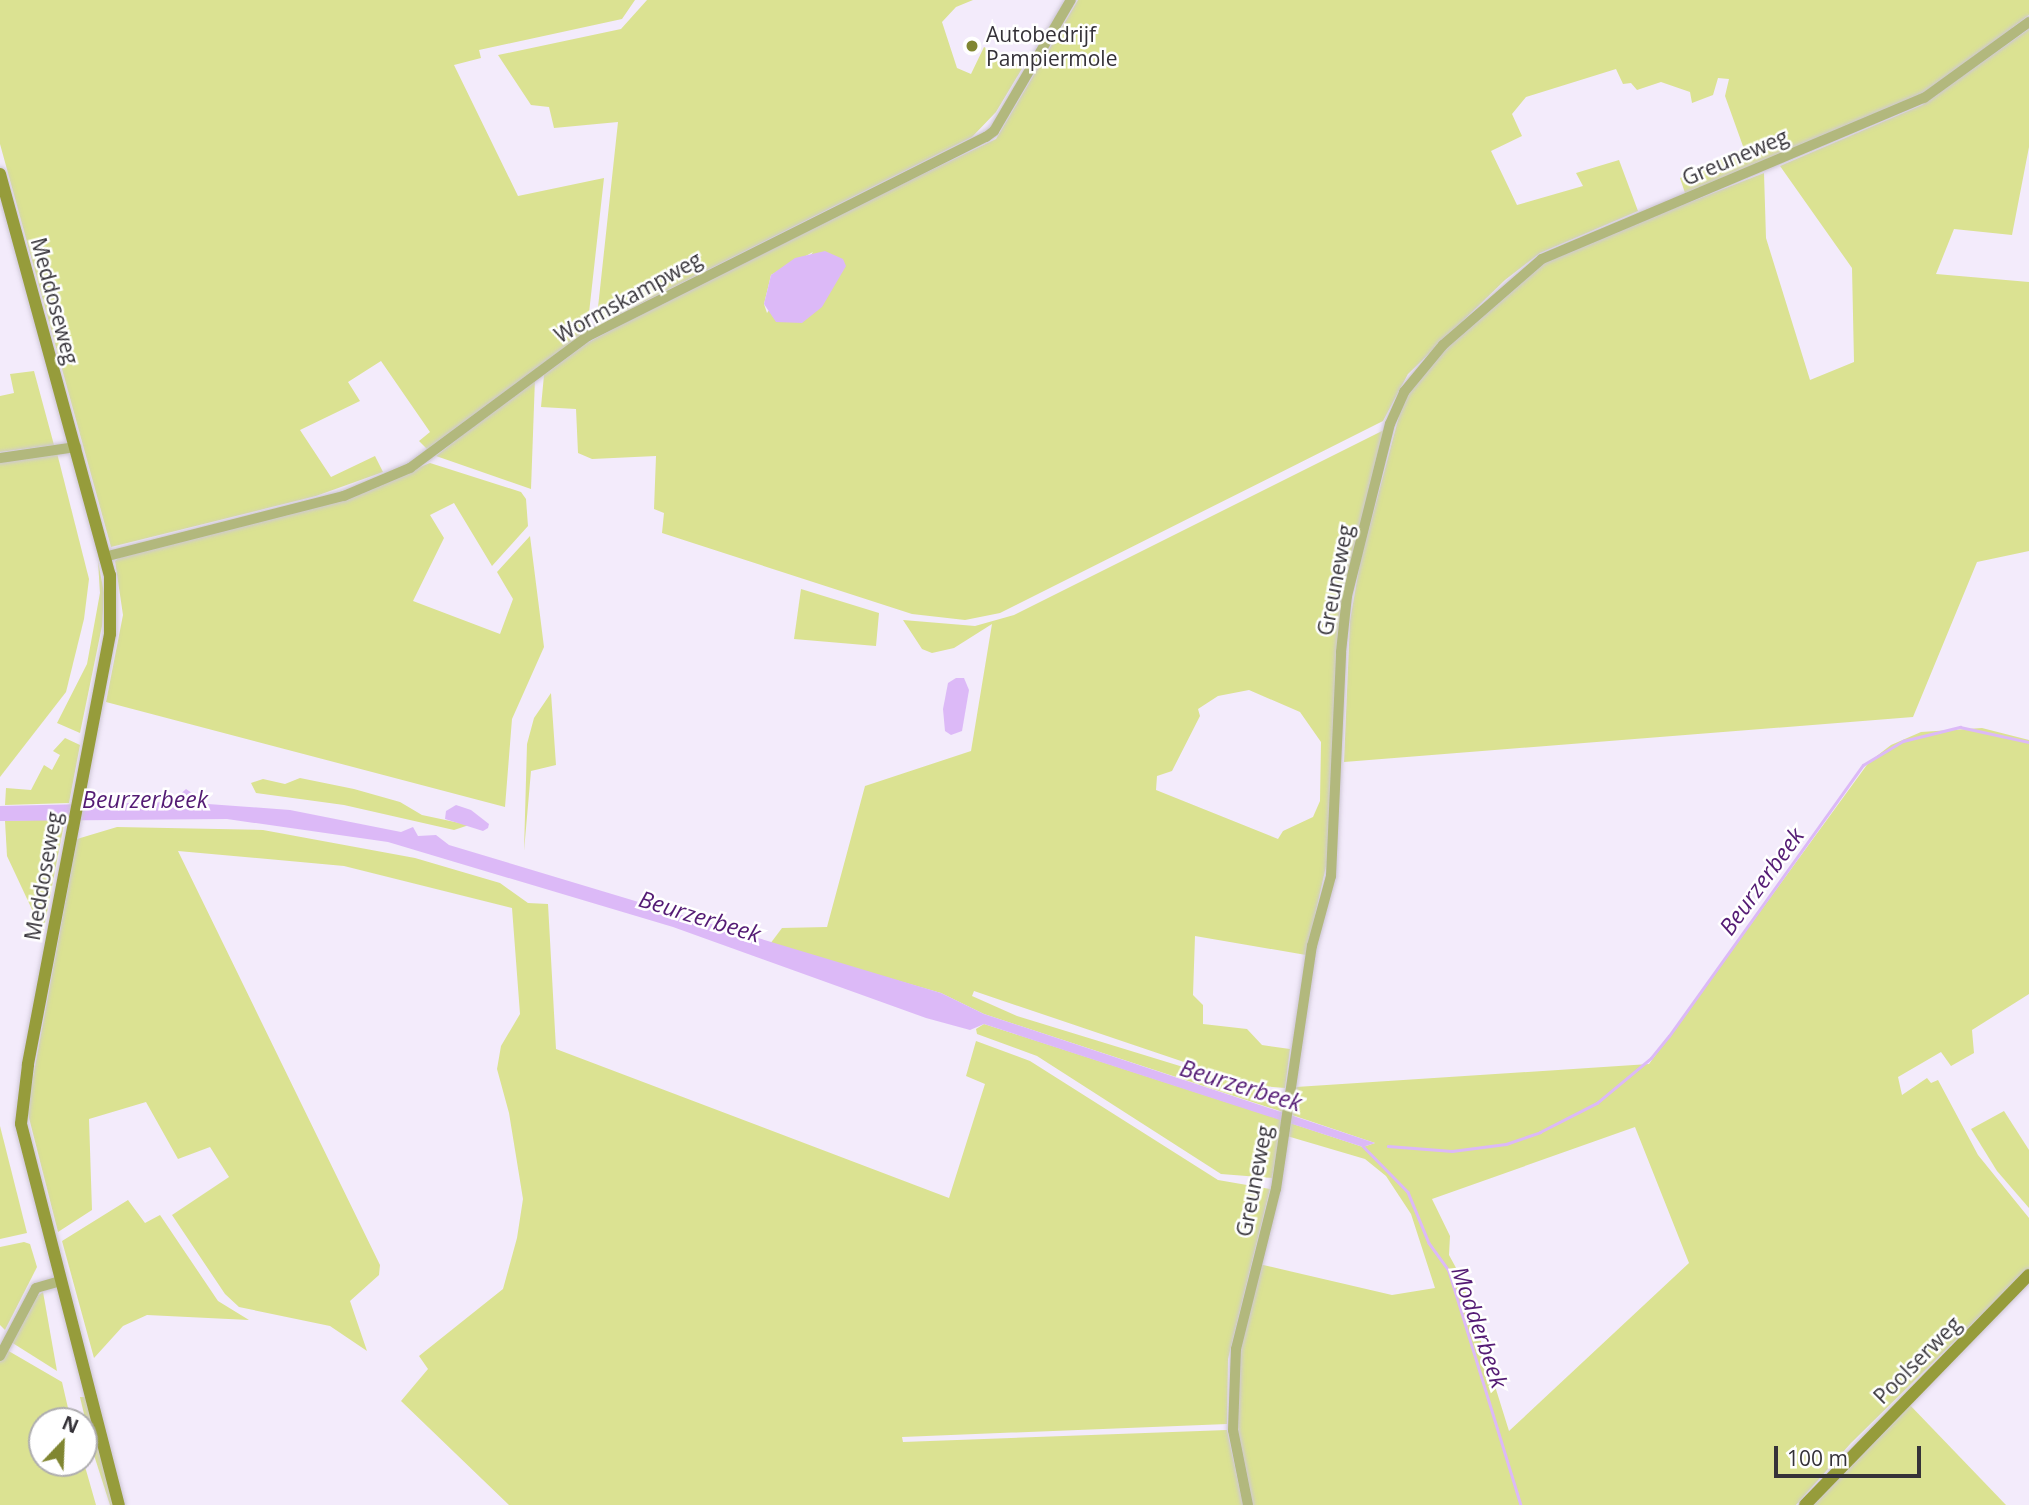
<!DOCTYPE html>
<html>
<head>
<meta charset="utf-8">
<style>
  body { margin:0 }
  #map { position:relative; width:2029px; height:1505px; overflow:hidden; background:#f3ebfb; font-family:"Open Sans",sans-serif }
  div>[style] { position:absolute }
  .green>* { inset:0; background:#dbe292 }
  .water>* { inset:0; background:#dcb9f7 }
  .stream>* { height:2.5px; margin:-1.25px; padding:0 1.25px; transform-origin:1.25px; border-radius:1.25px; background:#dcb9f7 }
  .roads { filter:drop-shadow(0 0 2px #cdc6d4) drop-shadow(0 0 2px #cdc6d4) }
  .street>* { height:10px; margin:-5px; padding:0 5px; transform-origin:5px; border-radius:5px; background:#b2b87d }
  .secondary>* { height:12px; margin:-6px; padding:0 6px; transform-origin:6px; border-radius:6px; background:#969c3b }
  .dots>* { width:19px; height:19px; translate:-50% -50%; box-sizing:border-box; border:4px solid #fff; border-radius:50% }
  span { translate:-50% -50%; white-space:nowrap; text-align:center; line-height:1.15; -webkit-text-stroke:5px #fff; paint-order:stroke }
  .poi-label { font-size:21px; color:#353238 }
  .left { translate:0 -50%; text-align:left }
  .street-label { font-size:21px; color:#353238 }
  .water-label { font-size:23px; color:#541b74; font-style:italic }
  .north { position:absolute; left:28px; top:1407px; width:70px; height:70px; box-sizing:border-box; background:#fff; border:2px solid #aeadaf; border-radius:50%; rotate:23deg; font-size:19px; font-weight:700; line-height:28px; text-align:center; color:#353238 }
  .north::after { content:''; display:block; margin:auto; width:24px; height:32px; background:#808631; clip-path:polygon(50% 0,100% 100%,50% 72%,0 100%) }
  .scale { position:absolute; left:1774px; top:1446px; width:147px; height:32px; box-sizing:border-box; border:4px solid #353238; border-top:0; padding-left:9px; font-size:21px; line-height:24px; white-space:nowrap; color:#353238; -webkit-text-stroke:5px #fff; paint-order:stroke }
</style>
</head>
<body>
<div id="map">
  <div class="green">
    <i style="clip-path:polygon(0 0,635px 0,622px 19px,479px 50px,481px 58px,454px 65px,518px 196px,604px 178px,587px 331px,427px 449px,419px 441px,430px 432px,381px 361px,348px 382px,360px 401px,300px 430px,331px 477px,375px 456px,383px 472px,316px 496px,111px 547px,0 144px)"></i>
    <i style="clip-path:polygon(647px 0,973px 0,956px 7px,942px 22px,957px 68px,971px 74px,984px 47px,1023px 67px,996px 112px,972px 137px,596px 326px,618px 122px,554px 128px,549px 107px,531px 105px,498px 55px,621px 29px)"></i>
    <i style="clip-path:polygon(evenodd,1078px 0,2029px 0,2029px 15px,1923px 95px,1685px 193px,1680px 178px,1744px 149px,1725px 96px,1729px 79px,1718px 78px,1713px 95px,1692px 103px,1690px 92px,1661px 82px,1637px 90px,1631px 83px,1623px 84px,1616px 69px,1526px 97px,1512px 114px,1522px 136px,1491px 151px,1517px 205px,1583px 186px,1576px 173px,1619px 160px,1638px 211px,1540px 253px,1505px 280px,1408px 374px,1383px 421px,1000px 613px,965px 620px,912px 614px,662px 533px,664px 513px,654px 509px,656px 456px,592px 459px,578px 453px,576px 409px,541px 407px,544px 375px,587px 343px,733px 265px,996px 139px,1078px 0,813px 252px,767px 313px,764px 304px,771px 275px,813px 252px)"></i>
    <i style="clip-path:polygon(2029px 29px,2029px 147px,2012px 235px,1954px 229px,1936px 274px,2029px 282px,2029px 551px,1977px 562px,1913px 717px,1344px 762px,1350px 621px,1360px 563px,1402px 405px,1423px 370px,1515px 283px,1558px 254px,1764px 173px,1766px 238px,1810px 380px,1854px 362px,1852px 268px,1780px 166px,1922px 105px)"></i>
    <i style="clip-path:polygon(34px 371px,54px 445px,0 452px,0 396px,14px 393px,10px 374px)"></i>
    <i style="clip-path:polygon(535px 378px,531px 489px,436px 456px)"></i>
    <i style="clip-path:polygon(evenodd,1384px 430px,1341px 604px,1329px 853px,1306px 955px,1195px 936px,1193px 995px,1203px 1005px,1203px 1024px,1247px 1029px,1262px 1045px,1290px 1049px,1285px 1088px,1252px 1085px,974px 991px,972px 996px,1017px 1016px,1284px 1098px,1283px 1112px,984px 1014px,941px 993px,770px 944px,782px 928px,827px 927px,865px 786px,971px 751px,992px 624px,954px 648px,932px 653px,922px 649px,903px 620px,975px 626px,1014px 615px,1384px 430px,1249px 690px,1300px 712px,1321px 742px,1320px 801px,1313px 817px,1283px 831px,1278px 839px,1156px 790px,1157px 776px,1172px 771px,1200px 716px,1198px 709px,1218px 696px,1249px 690px)"></i>
    <i style="clip-path:polygon(57px 453px,89px 579px,84px 619px,66px 692px,0 777px,0 460px)"></i>
    <i style="clip-path:polygon(430px 463px,521px 492px,526px 499px,528px 526px,492px 566px,454px 503px,430px 515px,444px 538px,413px 601px,500px 634px,513px 599px,497px 572px,530px 536px,544px 647px,512px 719px,505px 807px,106px 702px,123px 615px,115px 561px,119px 558px,324px 505px)"></i>
    <i style="clip-path:polygon(98px 561px,104px 593px,102px 626px,80px 733px,57px 723px,87px 664px,100px 593px)"></i>
    <i style="clip-path:polygon(801px 589px,879px 613px,876px 646px,794px 639px)"></i>
    <i style="clip-path:polygon(551px 693px,556px 765px,531px 771px,524px 851px,527px 744px,534px 718px)"></i>
    <i style="clip-path:polygon(evenodd,1982px 728px,2029px 740px,2029px 994px,1972px 1030px,1974px 1053px,1951px 1066px,1941px 1052px,1898px 1077px,1902px 1095px,1927px 1078px,1931px 1083px,1938px 1080px,1978px 1155px,2029px 1218px,2029px 1268px,1851px 1443px,1796px 1505px,1250px 1505px,1230px 1397px,1259px 1264px,1392px 1295px,1435px 1288px,1411px 1214px,1386px 1176px,1365px 1159px,1287px 1136px,1290px 1123px,1363px 1147px,1375px 1143px,1292px 1115px,1296px 1087px,1649px 1064px,1869px 762px,1891px 745px,1921px 732px,1982px 728px,1635px 1127px,1689px 1263px,1509px 1431px,1461px 1277px,1449px 1255px,1450px 1236px,1432px 1199px,1635px 1127px)"></i>
    <i style="clip-path:polygon(65px 738px,80px 745px,69px 803px,5px 805px,6px 788px,31px 790px,44px 765px,52px 770px,60px 755px,53px 751px)"></i>
    <i style="clip-path:polygon(300px 778px,354px 789px,400px 802px,422px 815px,469px 825px,454px 830px,344px 805px,256px 793px,251px 783px,263px 779px,285px 784px)"></i>
    <i style="clip-path:polygon(65px 819px,43px 933px,7px 856px,5px 821px)"></i>
    <i style="clip-path:polygon(117px 827px,263px 830px,415px 858px,500px 883px,528px 903px,548px 904px,556px 1049px,949px 1198px,985px 1084px,966px 1076px,976px 1041px,1030px 1061px,1218px 1180px,1270px 1189px,1228px 1359px,1227px 1424px,902px 1437px,903px 1442px,1227px 1430px,1243px 1505px,509px 1505px,401px 1401px,428px 1369px,419px 1356px,503px 1289px,517px 1238px,523px 1199px,509px 1113px,497px 1069px,501px 1046px,520px 1014px,512px 908px,344px 866px,178px 851px,380px 1265px,379px 1275px,350px 1301px,367px 1351px,330px 1326px,239px 1307px,225px 1294px,172px 1215px,229px 1177px,210px 1147px,178px 1159px,146px 1102px,89px 1119px,92px 1210px,58px 1232px,27px 1110px,77px 839px)"></i>
    <i style="clip-path:polygon(984px 1024px,1282px 1120px,1272px 1178px,1221px 1174px,1037px 1056px,977px 1034px,976px 1029px)"></i>
    <i style="clip-path:polygon(2004px 1111px,2029px 1150px,2029px 1208px,1997px 1171px,1971px 1129px)"></i>
    <i style="clip-path:polygon(0 1126px,27px 1233px,0 1239px)"></i>
    <i style="clip-path:polygon(128px 1200px,145px 1223px,160px 1215px,218px 1301px,249px 1320px,147px 1315px,123px 1326px,94px 1358px,62px 1241px)"></i>
    <i style="clip-path:polygon(24px 1242px,30px 1244px,37px 1267px,5px 1330px,0 1325px,0 1247px)"></i>
    <i style="clip-path:polygon(43px 1292px,57px 1371px,11px 1342px,34px 1298px)"></i>
    <i style="clip-path:polygon(0 1346px,62px 1382px,71px 1421px,42px 1421px,42px 1463px,84px 1463px,96px 1505px,0 1505px)"></i>
    <i style="clip-path:polygon(80px 1397px,85px 1397px,115px 1505px,110px 1505px,93px 1452px)"></i>
    <i style="clip-path:polygon(1907px 1402px,2006px 1505px,1808px 1505px)"></i>
  </div>
  <div class="water">
    <i style="clip-path:polygon(825px 251px,843px 259px,846px 266px,822px 307px,802px 323px,776px 322px,764px 304px,771px 275px,795px 258px)"></i>
    <i style="clip-path:polygon(956px 678px,964px 678px,969px 690px,962px 731px,951px 735px,945px 731px,943px 709px,948px 683px)"></i>
    <i style="clip-path:polygon(186px 789px,208px 804px,290px 810px,401px 832px,413px 827px,418px 836px,436px 835px,449px 845px,941px 993px,984px 1014px,1375px 1143px,1363px 1147px,984px 1024px,970px 1030px,926px 1018px,673px 927px,388px 842px,227px 819px,0 821px,0 806px,172px 802px)"></i>
    <i style="clip-path:polygon(456px 805px,471px 810px,489px 824px,488px 828px,483px 831px,445px 819px,446px 811px)"></i>
  </div>
  <div class="stream">
    <i style="left:1363px;top:1146px;width:64px;rotate:45.6deg"></i>
    <i style="left:1408px;top:1192px;width:55px;rotate:67.6deg"></i>
    <i style="left:1429px;top:1243px;width:34px;rotate:54deg"></i>
    <i style="left:1449px;top:1271px;width:245px;rotate:72.9deg"></i>
    <i style="left:1388px;top:1146px;width:64px;rotate:4.5deg"></i>
    <i style="left:1452px;top:1151px;width:54px;rotate:-7.4deg"></i>
    <i style="left:1506px;top:1144px;width:36px;rotate:-19deg"></i>
    <i style="left:1540px;top:1132px;width:64px;rotate:-27deg"></i>
    <i style="left:1597px;top:1103px;width:70px;rotate:-39.8deg"></i>
    <i style="left:1651px;top:1058px;width:28px;rotate:-51deg"></i>
    <i style="left:1669px;top:1036px;width:333px;rotate:-54.4deg"></i>
    <i style="left:1863px;top:765px;width:47px;rotate:-31deg"></i>
    <i style="left:1903px;top:741px;width:59px;rotate:-13.8deg"></i>
    <i style="left:1960px;top:727px;width:71px;rotate:12.3deg"></i>
  </div>
  <div class="roads">
    <div class="street">
      <i style="left:0;top:458px;width:77px;rotate:-8.2deg"></i>
      <i style="left:104px;top:557px;width:248px;rotate:-14.3deg"></i>
      <i style="left:344px;top:496px;width:72px;rotate:-23deg"></i>
      <i style="left:410px;top:468px;width:222px;rotate:-36.6deg"></i>
      <i style="left:588px;top:336px;width:445px;rotate:-26.6deg"></i>
      <i style="left:986px;top:137px;width:10px;rotate:-37deg"></i>
      <i style="left:994px;top:131px;width:152px;rotate:-59.6deg"></i>
      <i style="left:0;top:1356px;width:77px;rotate:-62.1deg"></i>
      <i style="left:36px;top:1288px;width:25px;rotate:-16deg"></i>
      <i style="left:1248px;top:1505px;width:76px;rotate:-101.3deg"></i>
      <i style="left:1233px;top:1430px;width:81px;rotate:-87.9deg"></i>
      <i style="left:1236px;top:1349px;width:165px;rotate:-76deg"></i>
      <i style="left:1276px;top:1189px;width:246px;rotate:-81.6deg"></i>
      <i style="left:1312px;top:946px;width:73px;rotate:-74.8deg"></i>
      <i style="left:1331px;top:876px;width:224px;rotate:-87.4deg"></i>
      <i style="left:1341px;top:652px;width:56px;rotate:-83.9deg"></i>
      <i style="left:1347px;top:596px;width:177px;rotate:-76deg"></i>
      <i style="left:1390px;top:424px;width:35px;rotate:-66deg"></i>
      <i style="left:1404px;top:392px;width:61px;rotate:-50.3deg"></i>
      <i style="left:1443px;top:345px;width:131px;rotate:-41deg"></i>
      <i style="left:1542px;top:259px;width:415px;rotate:-22.9deg"></i>
      <i style="left:1924px;top:98px;width:130px;rotate:-35.9deg"></i>
    </div>
    <div class="secondary">
      <i style="left:0;top:174px;width:416px;rotate:74.7deg"></i>
      <i style="left:110px;top:575px;width:59px;rotate:90deg"></i>
      <i style="left:110px;top:634px;width:439px;rotate:100.8deg"></i>
      <i style="left:28px;top:1065px;width:59px;rotate:96.8deg"></i>
      <i style="left:21px;top:1124px;width:393px;rotate:75.6deg"></i>
      <i style="left:1805px;top:1505px;width:321px;rotate:-45.8deg"></i>
    </div>
  </div>
  <div class="dots">
    <i style="left:972px;top:46px;background:#808631"></i>
  </div>
  <div class="poi-label">
    <span class="left" style="left:986px;top:46px">Autobedrijf<br>Pampiermole</span>
  </div>
  <div class="street-label">
    <span style="left:1735px;top:157px;rotate:-23deg">Greuneweg</span>
    <span style="left:628px;top:297px;rotate:-29deg">Wormskampweg</span>
    <span style="left:55px;top:301px;rotate:75deg">Meddoseweg</span>
    <span style="left:1335px;top:580px;rotate:-79deg">Greuneweg</span>
    <span style="left:43px;top:876px;rotate:-80deg">Meddoseweg</span>
    <span style="left:1254px;top:1181px;rotate:-79deg">Greuneweg</span>
    <span style="left:1917px;top:1360px;rotate:-45deg">Poolserweg</span>
  </div>
  <div class="water-label">
    <span style="left:145px;top:799px">Beurzerbeek</span>
    <span style="left:1761px;top:881px;rotate:-54deg">Beurzerbeek</span>
    <span style="left:700px;top:916px;rotate:17deg">Beurzerbeek</span>
    <span style="left:1241px;top:1085px;rotate:17deg">Beurzerbeek</span>
    <span style="left:1480px;top:1327px;rotate:71deg">Modderbeek</span>
  </div>
  <div class="north">N</div>
  <div class="scale">100 m</div>
</div>
</body>
</html>
